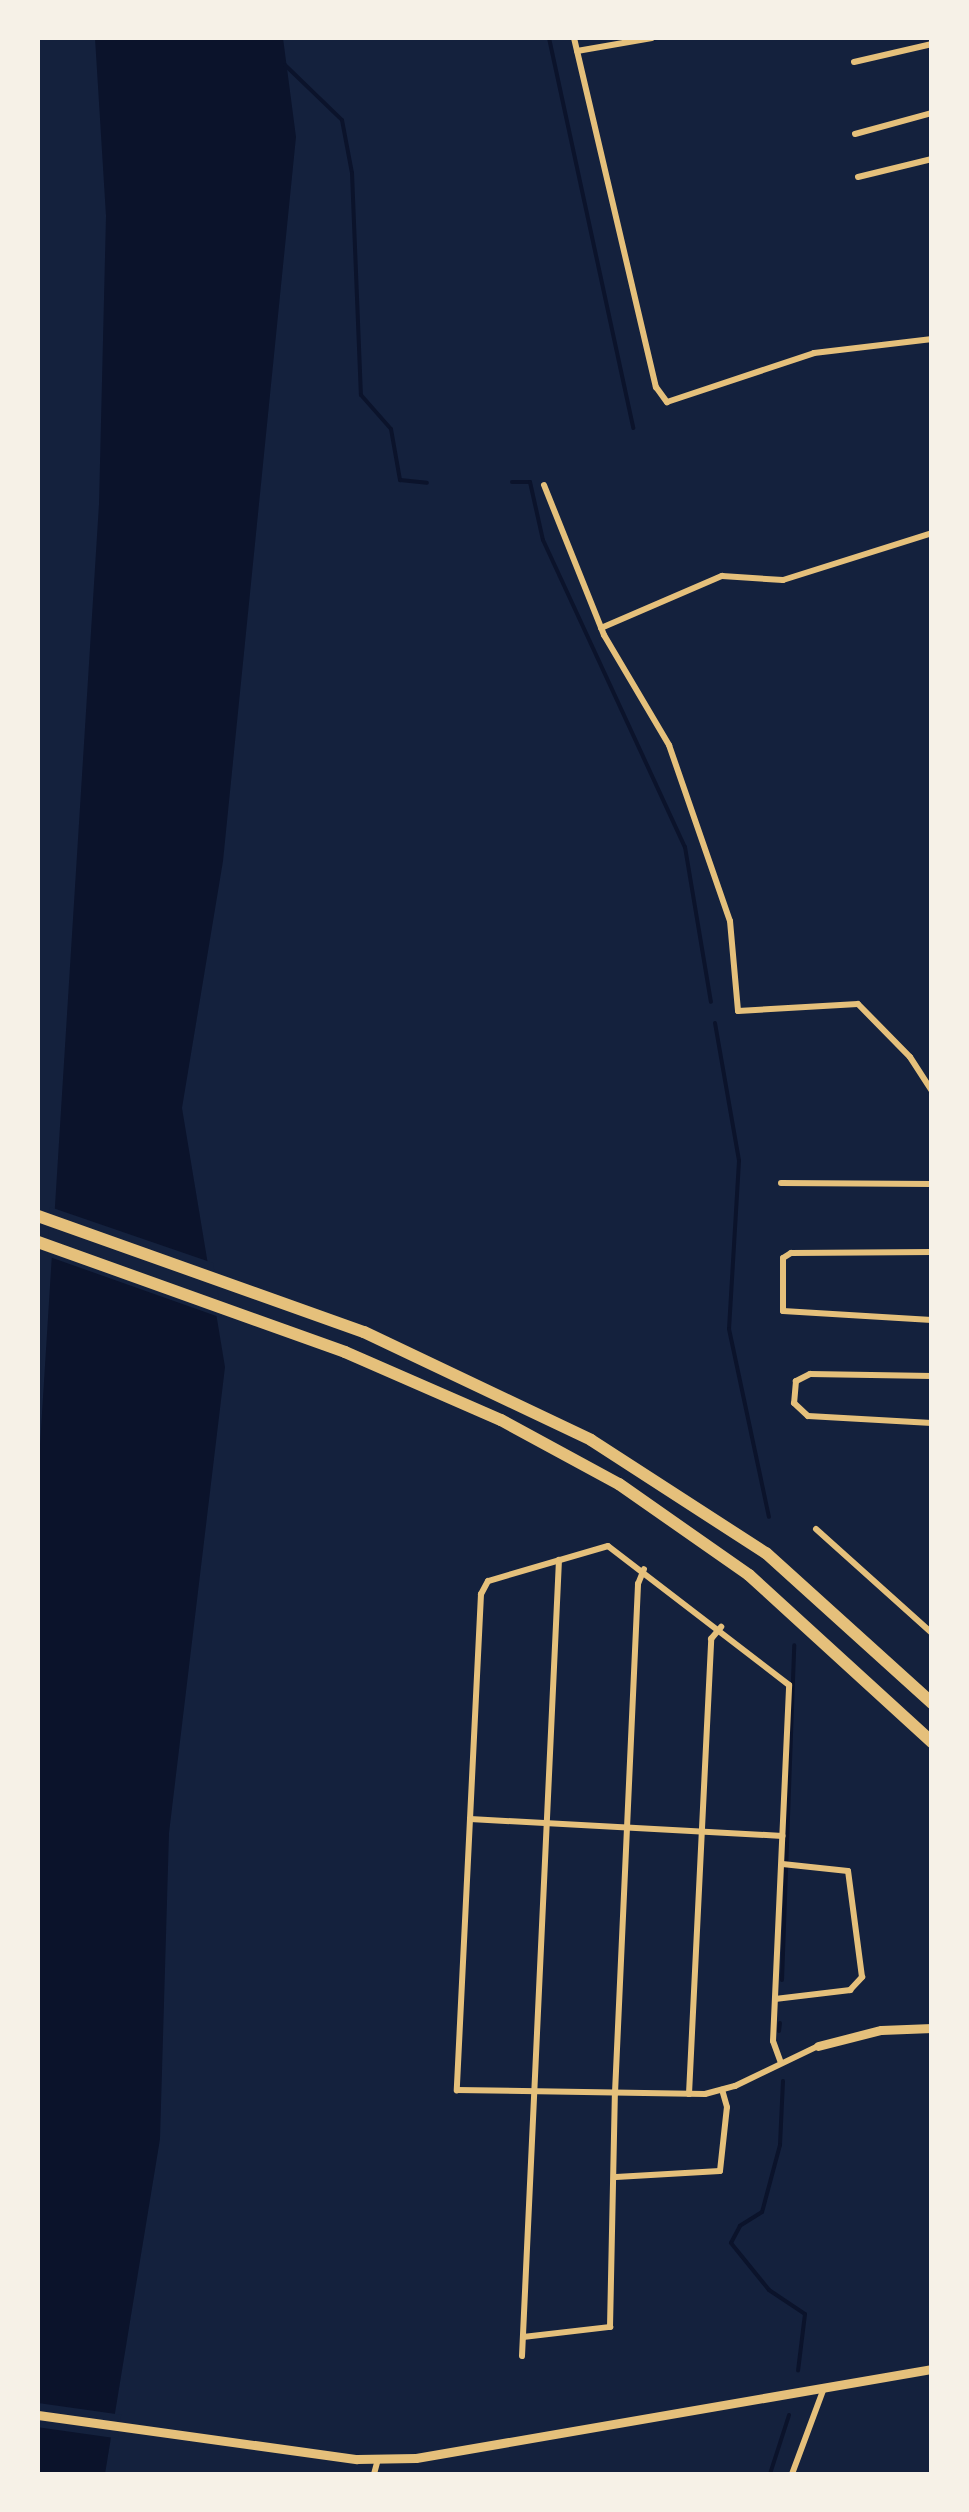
<!DOCTYPE html>
<html>
<head>
<meta charset="utf-8">
<style>
  body { margin:0 }
  #map { position:relative; width:969px; height:2512px; overflow:hidden; background:#14213d; font-family:Spectral,serif }
  div>[style] { position:absolute }
  .water>* { inset:0; background:#0b132b }
  .pier>* { inset:0; background:#14213d; transform-origin:0 0 }
  .stream>* { height:4px; margin:-2px; padding:0 2px; transform-origin:2px; border-radius:2px; background:#0b132b }
  .minor>* { height:6px; margin:-3px; padding:0 3px; transform-origin:3px; border-radius:3px; background:#e5c07b }
  .tertiary>* { height:9px; margin:-4.5px; padding:0 4.5px; transform-origin:4.5px; border-radius:4.5px; background:#e5c07b }
  .secondary>* { height:9px; margin:-4.5px; padding:0 4.5px; transform-origin:4.5px; border-radius:4.5px; background:#e5c07b }
  .motorway>* { height:12px; margin:-6px; padding:0 6px; transform-origin:6px; border-radius:6px; background:#e5c07b }
  span { translate:-50% -50%; white-space:nowrap; text-align:center; line-height:1.15; -webkit-text-stroke:10px #f6f1e7; paint-order:stroke }
  .frame { position:absolute; inset:0; border:40px solid #f6f1e7; pointer-events:none }
</style>
</head>
<body>
<div id="map">
  <div class="water">
    <i style="clip-path:polygon(95px 38px,283px 38px,296px 137px,223px 861px,182px 1108px,225px 1367px,169px 1833px,160px 2139px,105px 2474px,38px 2474px,38px 1477px,99px 504px,106px 216px)"></i>
  </div>
  <div class="pier">
    <i style="clip-path:polygon(50px 1207px,213px 1263px,222px 1318px,47px 1256px)"></i>
    <i style="left:38px;top:2403px;width:84px;height:24px;rotate:8deg"></i>
  </div>
  <div class="stream">
    <i style="left:549px;top:38px;width:399px;rotate:77.8deg"></i>
    <i style="left:285px;top:65px;width:79px;rotate:44deg"></i>
    <i style="left:342px;top:120px;width:54px;rotate:79.3deg"></i>
    <i style="left:352px;top:173px;width:222px;rotate:87.7deg"></i>
    <i style="left:361px;top:395px;width:45px;rotate:48.6deg"></i>
    <i style="left:391px;top:429px;width:52px;rotate:80deg"></i>
    <i style="left:400px;top:480px;width:27px;rotate:6deg"></i>
    <i style="left:512px;top:482px;width:18px"></i>
    <i style="left:530px;top:482px;width:59px;rotate:77.4deg"></i>
    <i style="left:543px;top:540px;width:338px;rotate:65.2deg"></i>
    <i style="left:685px;top:847px;width:157px;rotate:80.5deg"></i>
    <i style="left:715px;top:1023px;width:140px;rotate:80.1deg"></i>
    <i style="left:739px;top:1161px;width:168px;rotate:93.4deg"></i>
    <i style="left:729px;top:1329px;width:192px;rotate:78deg"></i>
    <i style="left:782px;top:1980px;width:335px;rotate:-87.9deg"></i>
    <i style="left:779px;top:2031px;width:8px;rotate:-83deg"></i>
    <i style="left:783px;top:2081px;width:64px;rotate:92.7deg"></i>
    <i style="left:780px;top:2145px;width:69px;rotate:105deg"></i>
    <i style="left:762px;top:2212px;width:26px;rotate:148deg"></i>
    <i style="left:740px;top:2226px;width:19px;rotate:118deg"></i>
    <i style="left:731px;top:2243px;width:60px;rotate:51deg"></i>
    <i style="left:769px;top:2290px;width:43px;rotate:33.7deg"></i>
    <i style="left:805px;top:2314px;width:57px;rotate:97deg"></i>
    <i style="left:770px;top:2474px;width:62px;rotate:-72.1deg"></i>
  </div>
  <div class="minor">
    <i style="left:574px;top:38px;width:359px;rotate:76.8deg"></i>
    <i style="left:656px;top:387px;width:19px;rotate:54deg"></i>
    <i style="left:667px;top:402px;width:155px;rotate:-18.4deg"></i>
    <i style="left:814px;top:353px;width:119px;rotate:-6.8deg"></i>
    <i style="left:577px;top:51px;width:76px;rotate:-9.8deg"></i>
    <i style="left:854px;top:62px;width:80px;rotate:-13deg"></i>
    <i style="left:855px;top:134px;width:80px;rotate:-15.3deg"></i>
    <i style="left:858px;top:177px;width:76px;rotate:-13.7deg"></i>
    <i style="left:544px;top:485px;width:162px;rotate:68.2deg"></i>
    <i style="left:604px;top:635px;width:128px;rotate:59.4deg"></i>
    <i style="left:669px;top:745px;width:186px;rotate:70.9deg"></i>
    <i style="left:730px;top:921px;width:90px;rotate:84.9deg"></i>
    <i style="left:738px;top:1011px;width:120px;rotate:-3.3deg"></i>
    <i style="left:858px;top:1004px;width:74px;rotate:45.5deg"></i>
    <i style="left:910px;top:1057px;width:40px;rotate:57.1deg"></i>
    <i style="left:601px;top:628px;width:132px;rotate:-23.3deg"></i>
    <i style="left:722px;top:576px;width:61px;rotate:3.8deg"></i>
    <i style="left:783px;top:580px;width:156px;rotate:-17.5deg"></i>
    <i style="left:781px;top:1183px;width:151px;rotate:0.4deg"></i>
    <i style="left:932px;top:1252px;width:141px;rotate:179.6deg"></i>
    <i style="left:791px;top:1253px;width:9px;rotate:148deg"></i>
    <i style="left:783px;top:1258px;width:53px;rotate:90deg"></i>
    <i style="left:783px;top:1311px;width:149px;rotate:3.5deg"></i>
    <i style="left:932px;top:1376px;width:122px;rotate:-179.1deg"></i>
    <i style="left:810px;top:1374px;width:16px;rotate:153deg"></i>
    <i style="left:796px;top:1381px;width:22px;rotate:95deg"></i>
    <i style="left:794px;top:1403px;width:19px;rotate:43deg"></i>
    <i style="left:808px;top:1416px;width:124px;rotate:3.2deg"></i>
    <i style="left:816px;top:1529px;width:156px;rotate:41.9deg"></i>
    <i style="left:470px;top:1819px;width:313px;rotate:3.1deg"></i>
    <i style="left:775px;top:1999px;width:76px;rotate:-6.8deg"></i>
    <i style="left:850px;top:1990px;width:18px;rotate:-47deg"></i>
    <i style="left:862px;top:1977px;width:107px;rotate:-97.5deg"></i>
    <i style="left:848px;top:1871px;width:66px;rotate:-173.9deg"></i>
    <i style="left:781px;top:2063px;width:23px;rotate:-110deg"></i>
    <i style="left:773px;top:2041px;width:356px;rotate:-87.4deg"></i>
    <i style="left:789px;top:1685px;width:228px;rotate:-142.5deg"></i>
    <i style="left:608px;top:1546px;width:125px;rotate:163.7deg"></i>
    <i style="left:488px;top:1581px;width:15px;rotate:118deg"></i>
    <i style="left:481px;top:1594px;width:497px;rotate:92.8deg"></i>
    <i style="left:457px;top:2090px;width:248px;rotate:0.9deg"></i>
    <i style="left:705px;top:2094px;width:31px;rotate:-15deg"></i>
    <i style="left:735px;top:2086px;width:92px;rotate:-25.7deg"></i>
    <i style="left:689px;top:2094px;width:456px;rotate:-87.2deg"></i>
    <i style="left:711px;top:1639px;width:16px;rotate:-50deg"></i>
    <i style="left:616px;top:2177px;width:104px;rotate:-3.3deg"></i>
    <i style="left:720px;top:2171px;width:64px;rotate:-83.8deg"></i>
    <i style="left:727px;top:2107px;width:18px;rotate:-106deg"></i>
    <i style="left:523px;top:2337px;width:88px;rotate:-6.6deg"></i>
    <i style="left:610px;top:2327px;width:234px;rotate:-88.8deg"></i>
    <i style="left:615px;top:2093px;width:510px;rotate:-87.41deg"></i>
    <i style="left:638px;top:1584px;width:16px;rotate:-68deg"></i>
    <i style="left:522px;top:2356px;width:797px;rotate:-87.34deg"></i>
    <i style="left:374px;top:2474px;width:16px;rotate:-75deg"></i>
    <i style="left:792px;top:2474px;width:92px;rotate:-69.6deg"></i>
  </div>
  <div class="tertiary">
    <i style="left:818px;top:2046px;width:65px;rotate:-14.3deg"></i>
    <i style="left:881px;top:2030px;width:51px;rotate:-2.2deg"></i>
  </div>
  <div class="secondary">
    <i style="left:38px;top:2415px;width:322px;rotate:7.9deg"></i>
    <i style="left:357px;top:2459px;width:59px;rotate:-1deg"></i>
    <i style="left:416px;top:2458px;width:524px;rotate:-9.79deg"></i>
  </div>
  <div class="motorway">
    <i style="left:38px;top:1216px;width:346px;rotate:19.6deg"></i>
    <i style="left:364px;top:1332px;width:251px;rotate:25.4deg"></i>
    <i style="left:591px;top:1440px;width:208px;rotate:32.9deg"></i>
    <i style="left:766px;top:1553px;width:224px;rotate:42.1deg"></i>
    <i style="left:38px;top:1242px;width:326px;rotate:19.7deg"></i>
    <i style="left:345px;top:1352px;width:170px;rotate:23.6deg"></i>
    <i style="left:501px;top:1420px;width:134px;rotate:28.5deg"></i>
    <i style="left:619px;top:1484px;width:159px;rotate:35deg"></i>
    <i style="left:749px;top:1575px;width:248px;rotate:42.4deg"></i>
  </div>
  <div class="frame"></div>
</div>
</body>
</html>
